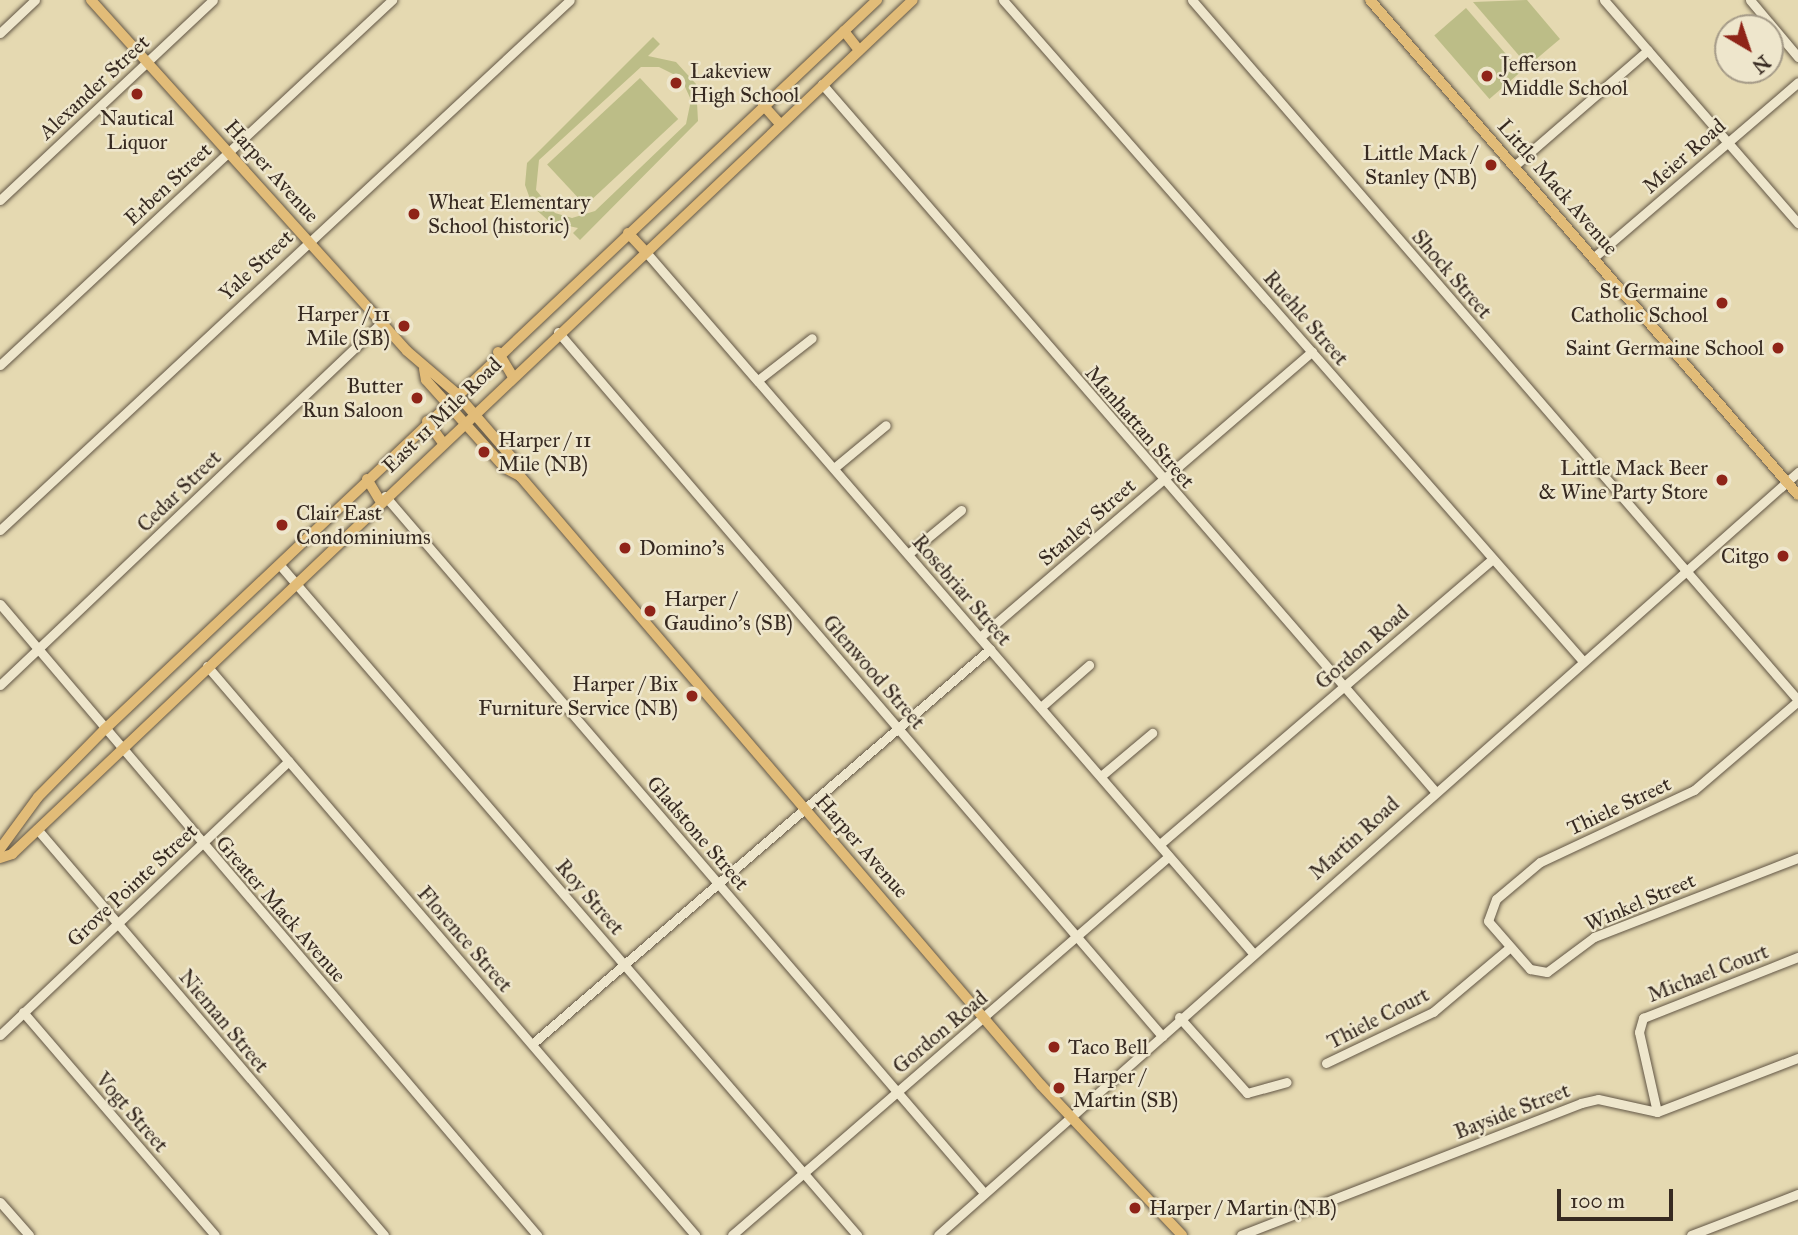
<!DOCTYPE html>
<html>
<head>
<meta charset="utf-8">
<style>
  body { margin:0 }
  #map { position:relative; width:1798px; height:1235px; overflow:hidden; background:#e5d9b1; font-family:"IM FELL Great Primer",serif }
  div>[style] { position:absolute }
  .green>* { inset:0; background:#bcbd87; transform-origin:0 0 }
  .roads { filter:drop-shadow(0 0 2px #625645) drop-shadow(0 0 2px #625645) }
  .minor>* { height:9px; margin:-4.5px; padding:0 4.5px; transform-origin:4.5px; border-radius:4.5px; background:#eee6cc }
  .major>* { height:10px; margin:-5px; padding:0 5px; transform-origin:5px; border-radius:5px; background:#e2bc78 }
  .dots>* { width:19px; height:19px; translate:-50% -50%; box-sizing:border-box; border:4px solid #eee6cc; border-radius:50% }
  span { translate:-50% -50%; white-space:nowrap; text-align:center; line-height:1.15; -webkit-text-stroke:5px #eee6cc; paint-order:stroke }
  .poi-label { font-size:21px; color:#372a21 }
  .left { translate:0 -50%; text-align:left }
  .right { translate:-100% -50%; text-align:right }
  .street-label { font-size:21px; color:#372a21 }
  .north { position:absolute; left:1714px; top:14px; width:70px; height:70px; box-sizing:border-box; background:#eee6cc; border:2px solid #a59b88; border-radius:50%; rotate:141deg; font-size:19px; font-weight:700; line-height:28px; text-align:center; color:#372a21 }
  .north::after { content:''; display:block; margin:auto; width:24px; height:32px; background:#8f2418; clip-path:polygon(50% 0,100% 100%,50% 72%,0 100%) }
  .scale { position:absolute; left:1557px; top:1189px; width:116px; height:32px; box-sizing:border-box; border:4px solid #372a21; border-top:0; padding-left:9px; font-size:21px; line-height:24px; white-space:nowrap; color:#372a21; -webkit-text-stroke:5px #eee6cc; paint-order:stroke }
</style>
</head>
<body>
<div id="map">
  <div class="green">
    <i style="clip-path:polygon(1527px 0,1560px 39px,1528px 66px,1473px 2px)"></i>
    <i style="left:1466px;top:8px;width:84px;height:42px;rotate:49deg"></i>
    <i style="clip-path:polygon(evenodd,653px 37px,660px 44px,648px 56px,676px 62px,696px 84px,698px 121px,580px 240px,573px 233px,578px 228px,550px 222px,533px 207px,525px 185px,527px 163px,653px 37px,641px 67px,659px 67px,681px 78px,691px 100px,686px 124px,595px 211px,572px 218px,555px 213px,536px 190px,539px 160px,641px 67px)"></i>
    <i style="left:640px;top:78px;width:56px;height:127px;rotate:47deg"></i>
  </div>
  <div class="roads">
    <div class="minor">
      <i style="left:1003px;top:0;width:878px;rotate:48.74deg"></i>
      <i style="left:1192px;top:0;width:926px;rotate:49.12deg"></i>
      <i style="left:1604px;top:0;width:296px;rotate:49deg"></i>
      <i style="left:1750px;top:0;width:75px;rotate:49.9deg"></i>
      <i style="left:0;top:33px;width:48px;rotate:-43.3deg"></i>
      <i style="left:822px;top:84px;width:934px;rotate:49.08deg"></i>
      <i style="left:1514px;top:166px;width:177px;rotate:-40.9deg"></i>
      <i style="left:0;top:200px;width:292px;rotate:-43.2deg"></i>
      <i style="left:645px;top:251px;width:927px;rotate:49.11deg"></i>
      <i style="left:1593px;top:258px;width:270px;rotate:-40.6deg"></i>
      <i style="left:558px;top:332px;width:928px;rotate:49.37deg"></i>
      <i style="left:0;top:365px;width:536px;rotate:-42.96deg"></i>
      <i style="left:758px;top:380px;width:68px;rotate:-37.9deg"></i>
      <i style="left:834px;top:468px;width:67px;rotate:-39.6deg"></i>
      <i style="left:385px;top:496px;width:919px;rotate:49.32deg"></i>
      <i style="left:0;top:530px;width:778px;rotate:-42.92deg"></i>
      <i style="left:908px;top:554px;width:69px;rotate:-39.7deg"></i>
      <i style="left:279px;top:564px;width:886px;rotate:49.26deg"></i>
      <i style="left:0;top:604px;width:829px;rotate:49.6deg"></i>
      <i style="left:980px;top:637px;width:438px;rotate:-40.7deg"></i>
      <i style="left:207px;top:666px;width:750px;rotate:49.38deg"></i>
      <i style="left:0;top:685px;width:527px;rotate:-43.54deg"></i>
      <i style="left:1798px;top:701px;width:137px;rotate:139.4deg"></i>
      <i style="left:1694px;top:790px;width:170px;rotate:154.9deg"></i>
      <i style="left:1540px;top:862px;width:57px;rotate:139.9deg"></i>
      <i style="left:1496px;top:899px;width:23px;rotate:110deg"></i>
      <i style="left:1488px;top:921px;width:64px;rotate:48.8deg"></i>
      <i style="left:1530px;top:969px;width:17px;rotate:10deg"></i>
      <i style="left:1547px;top:972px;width:59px;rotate:-36.7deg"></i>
      <i style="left:1594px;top:937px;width:219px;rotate:-21.2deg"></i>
      <i style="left:1041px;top:707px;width:64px;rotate:-41.2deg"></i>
      <i style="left:1101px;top:776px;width:67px;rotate:-40.1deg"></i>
      <i style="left:37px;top:829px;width:534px;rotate:49.48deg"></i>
      <i style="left:1160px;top:844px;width:438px;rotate:-40.6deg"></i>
      <i style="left:23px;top:1012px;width:294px;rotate:49.3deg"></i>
      <i style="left:1179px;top:1017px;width:102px;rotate:48.2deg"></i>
      <i style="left:1247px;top:1093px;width:41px;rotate:-15.4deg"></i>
      <i style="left:0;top:1035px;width:398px;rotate:-43.5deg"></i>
      <i style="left:532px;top:1044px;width:605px;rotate:-40.78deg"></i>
      <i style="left:1326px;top:1063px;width:119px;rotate:-25.5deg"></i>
      <i style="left:1433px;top:1012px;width:99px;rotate:-40.1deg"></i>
      <i style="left:1657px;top:1112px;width:82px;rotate:-102.7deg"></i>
      <i style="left:1639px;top:1032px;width:15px;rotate:-74deg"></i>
      <i style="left:1643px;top:1018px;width:167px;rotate:-21.5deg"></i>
      <i style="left:0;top:1202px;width:44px;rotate:48.7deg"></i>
      <i style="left:732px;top:1235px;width:578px;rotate:-40.93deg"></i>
      <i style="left:938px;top:1235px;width:1150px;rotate:-41.58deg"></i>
      <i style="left:1241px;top:1235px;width:365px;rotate:-21.2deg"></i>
      <i style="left:1581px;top:1103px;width:17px;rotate:-13deg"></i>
      <i style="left:1598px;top:1099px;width:60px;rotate:12.4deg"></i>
      <i style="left:1657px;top:1112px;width:151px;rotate:-21deg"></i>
      <i style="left:1691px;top:1235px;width:115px;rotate:-21deg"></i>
    </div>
    <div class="major">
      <i style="left:91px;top:0;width:472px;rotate:48deg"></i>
      <i style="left:407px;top:351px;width:65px;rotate:40.6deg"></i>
      <i style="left:456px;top:393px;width:90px;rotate:49.1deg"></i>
      <i style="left:515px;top:461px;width:16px;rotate:72deg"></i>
      <i style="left:1370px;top:0;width:654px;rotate:49.15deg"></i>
      <i style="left:844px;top:31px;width:24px;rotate:52deg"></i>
      <i style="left:763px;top:105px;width:25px;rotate:48deg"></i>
      <i style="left:628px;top:233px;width:25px;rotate:47deg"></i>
      <i style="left:498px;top:352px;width:27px;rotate:59deg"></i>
      <i style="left:424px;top:369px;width:11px;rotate:80deg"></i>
      <i style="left:426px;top:380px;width:118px;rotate:48.1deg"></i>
      <i style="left:505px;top:468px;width:17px;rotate:28deg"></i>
      <i style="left:520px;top:476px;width:801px;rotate:49.45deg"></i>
      <i style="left:1041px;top:1085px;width:206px;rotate:46.8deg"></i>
      <i style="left:427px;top:421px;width:26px;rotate:54deg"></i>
      <i style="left:367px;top:479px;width:26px;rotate:59deg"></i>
      <i style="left:0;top:849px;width:64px;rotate:-53.8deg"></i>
      <i style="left:38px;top:797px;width:95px;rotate:-45.4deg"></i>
      <i style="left:105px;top:729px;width:1062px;rotate:-43.36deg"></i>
      <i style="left:0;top:858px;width:13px;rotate:-18deg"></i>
      <i style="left:12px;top:854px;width:1241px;rotate:-43.47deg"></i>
    </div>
  </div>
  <div class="dots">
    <i style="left:1487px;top:76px;background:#8f2418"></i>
    <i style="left:676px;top:83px;background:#8f2418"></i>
    <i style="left:137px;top:94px;background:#8f2418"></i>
    <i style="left:1491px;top:165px;background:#8f2418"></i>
    <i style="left:414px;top:214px;background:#8f2418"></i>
    <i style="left:1722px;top:303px;background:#8f2418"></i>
    <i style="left:404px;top:326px;background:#8f2418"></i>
    <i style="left:1778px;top:348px;background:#8f2418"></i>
    <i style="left:417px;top:398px;background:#8f2418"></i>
    <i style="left:484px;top:452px;background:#8f2418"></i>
    <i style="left:1722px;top:480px;background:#8f2418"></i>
    <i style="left:282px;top:525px;background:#8f2418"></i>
    <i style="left:625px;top:548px;background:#8f2418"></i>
    <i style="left:1783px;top:556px;background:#8f2418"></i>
    <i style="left:650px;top:611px;background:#8f2418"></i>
    <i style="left:692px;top:696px;background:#8f2418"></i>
    <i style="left:1054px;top:1047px;background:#8f2418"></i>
    <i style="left:1059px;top:1088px;background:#8f2418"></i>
    <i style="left:1135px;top:1208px;background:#8f2418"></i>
  </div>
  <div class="poi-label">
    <span class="left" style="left:1501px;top:76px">Jefferson<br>Middle School</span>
    <span class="left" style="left:690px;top:83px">Lakeview<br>High School</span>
    <span style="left:137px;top:130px">Nautical<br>Liquor</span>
    <span class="right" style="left:1477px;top:165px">Little Mack /<br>Stanley (NB)</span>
    <span class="left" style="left:428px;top:214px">Wheat Elementary<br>School (historic)</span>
    <span class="right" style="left:1708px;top:303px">St Germaine<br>Catholic School</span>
    <span class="right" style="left:390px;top:326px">Harper / 11<br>Mile (SB)</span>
    <span class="right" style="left:1764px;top:348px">Saint Germaine School</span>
    <span class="right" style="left:403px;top:398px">Butter<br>Run Saloon</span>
    <span class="left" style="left:498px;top:452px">Harper / 11<br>Mile (NB)</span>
    <span class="right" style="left:1708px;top:480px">Little Mack Beer<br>&amp; Wine Party Store</span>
    <span class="left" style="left:296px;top:525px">Clair East<br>Condominiums</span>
    <span class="left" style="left:639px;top:548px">Domino's</span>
    <span class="right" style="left:1769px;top:556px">Citgo</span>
    <span class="left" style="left:664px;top:611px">Harper /<br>Gaudino's (SB)</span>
    <span class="right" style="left:678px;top:696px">Harper / Bix<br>Furniture Service (NB)</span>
    <span class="left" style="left:1068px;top:1047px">Taco Bell</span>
    <span class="left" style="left:1073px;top:1088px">Harper /<br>Martin (SB)</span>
    <span class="left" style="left:1149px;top:1208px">Harper / Martin (NB)</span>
  </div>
  <div class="street-label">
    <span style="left:94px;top:87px;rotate:-43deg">Alexander Street</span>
    <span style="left:1684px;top:156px;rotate:-41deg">Meier Road</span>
    <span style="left:272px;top:171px;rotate:48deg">Harper Avenue</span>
    <span style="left:168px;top:184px;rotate:-43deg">Erben Street</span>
    <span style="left:1558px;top:187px;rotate:49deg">Little Mack Avenue</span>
    <span style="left:256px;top:265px;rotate:-43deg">Yale Street</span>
    <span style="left:1452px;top:274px;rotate:49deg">Shock Street</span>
    <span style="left:1306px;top:318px;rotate:49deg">Ruehle Street</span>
    <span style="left:442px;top:415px;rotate:-44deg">East 11 Mile Road</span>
    <span style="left:1140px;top:427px;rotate:49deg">Manhattan Street</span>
    <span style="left:179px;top:491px;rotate:-44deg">Cedar Street</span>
    <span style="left:1087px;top:522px;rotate:-41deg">Stanley Street</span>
    <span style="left:962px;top:590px;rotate:49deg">Rosebriar Street</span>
    <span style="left:1362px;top:647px;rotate:-41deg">Gordon Road</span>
    <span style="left:874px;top:672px;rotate:49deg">Glenwood Street</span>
    <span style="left:1619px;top:806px;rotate:-25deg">Thiele Street</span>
    <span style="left:698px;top:833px;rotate:49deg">Gladstone Street</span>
    <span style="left:1354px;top:838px;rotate:-42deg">Martin Road</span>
    <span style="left:862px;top:846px;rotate:49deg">Harper Avenue</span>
    <span style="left:132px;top:885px;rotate:-43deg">Grove Pointe Street</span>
    <span style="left:590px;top:897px;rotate:49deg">Roy Street</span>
    <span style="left:1640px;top:902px;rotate:-23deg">Winkel Street</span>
    <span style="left:281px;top:909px;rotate:49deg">Greater Mack Avenue</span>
    <span style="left:465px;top:939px;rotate:49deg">Florence Street</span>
    <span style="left:1708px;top:973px;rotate:-21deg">Michael Court</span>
    <span style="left:1378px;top:1018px;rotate:-27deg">Thiele Court</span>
    <span style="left:224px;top:1021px;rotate:50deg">Nieman Street</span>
    <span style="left:940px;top:1032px;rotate:-40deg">Gordon Road</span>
    <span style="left:1512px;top:1111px;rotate:-21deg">Bayside Street</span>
    <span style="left:132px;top:1112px;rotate:49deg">Vogt Street</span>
  </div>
  <div class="north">N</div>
  <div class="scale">100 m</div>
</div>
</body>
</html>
